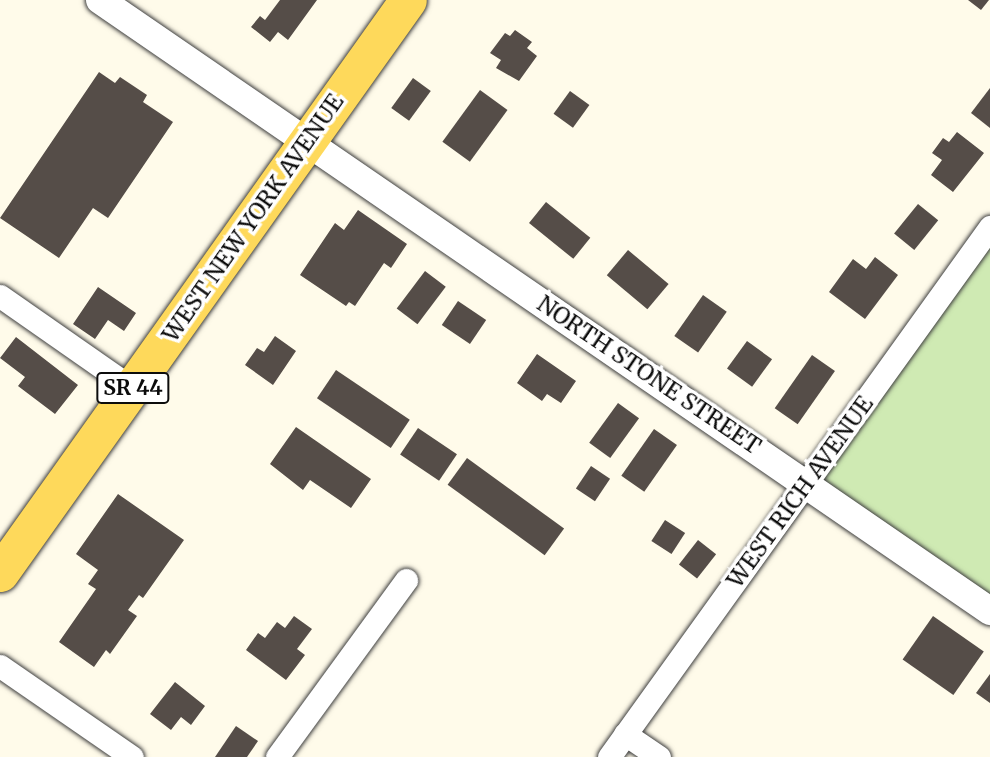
<!DOCTYPE html>
<html>
<head>
<meta charset="utf-8">
<style>
  body { margin:0 }
  #map { position:relative; width:990px; height:757px; overflow:hidden; background:#fffbea; font-family:Merriweather,serif }
  div>[style] { position:absolute }
  .green>* { inset:0; background:#cfeab3 }
  .building>* { inset:0; background:#554d48; transform-origin:0 0 }
  .roads { filter:drop-shadow(0 0 2px #3f3f3f) drop-shadow(0 0 2px #3f3f3f) }
  .minor>* { height:23px; margin:-11.5px; padding:0 11.5px; transform-origin:11.5px; border-radius:11.5px; background:#fff }
  .tertiary>* { height:28px; margin:-14px; padding:0 14px; transform-origin:14px; border-radius:14px; background:#fff }
  .primary>* { height:37px; margin:-18.5px; padding:0 18.5px; transform-origin:18.5px; border-radius:18.5px; background:#fed95b }
  span { translate:-50% -50%; white-space:nowrap; text-align:center; line-height:1.15; -webkit-text-stroke:7px #fff; paint-order:stroke }
  .shield-label span { padding:2px 5px; background:#fff; border:2px solid; border-radius:5px; -webkit-text-stroke-width:0 }
  .shield-label { font-size:21px; color:#0c0c0c; font-weight:700 }
  .street-label { font-size:23px; color:#0c0c0c }
</style>
</head>
<body>
<div id="map">
  <div class="green">
    <i style="clip-path:polygon(990px 227px,990px 611px,806px 483px)"></i>
  </div>
  <div class="building">
    <i style="clip-path:polygon(280px 0,317px 0,288px 40px,278px 32px,270px 42px,251px 27px,260px 16px,265px 20px)"></i>
    <i style="clip-path:polygon(968px 0,989px 0,981px 10px)"></i>
    <i style="clip-path:polygon(515px 30px,532px 42px,527px 48px,537px 56px,519px 81px,496px 68px,501px 60px,490px 53px,505px 33px,510px 36px)"></i>
    <i style="clip-path:polygon(99px 72px,115px 83px,120px 77px,147px 95px,143px 102px,173px 122px,108px 218px,93px 208px,59px 258px,0 218px)"></i>
    <i style="left:413px;top:78px;width:22px;height:37px;rotate:36deg"></i>
    <i style="clip-path:polygon(990px 88px,990px 128px,971px 113px)"></i>
    <i style="left:480px;top:90px;width:34px;height:64px;rotate:36deg"></i>
    <i style="left:570px;top:91px;width:24px;height:28px;rotate:36deg"></i>
    <i style="clip-path:polygon(957px 132px,984px 153px,953px 192px,931px 175px,942px 160px,932px 153px,943px 138px,949px 142px)"></i>
    <i style="left:546px;top:202px;width:57px;height:27px;rotate:39deg"></i>
    <i style="left:918px;top:204px;width:26px;height:38px;rotate:39deg"></i>
    <i style="clip-path:polygon(358px 210px,407px 244px,391px 268px,384px 263px,355px 306px,349px 302px,346px 306px,300px 275px,335px 223px,344px 230px)"></i>
    <i style="left:628px;top:250px;width:53px;height:33px;rotate:40deg"></i>
    <i style="clip-path:polygon(875px 257px,898px 275px,865px 319px,829px 292px,853px 259px,866px 269px)"></i>
    <i style="left:425px;top:271px;width:26px;height:47px;rotate:37deg"></i>
    <i style="clip-path:polygon(98px 287px,136px 313px,124px 331px,108px 320px,95px 339px,73px 324px)"></i>
    <i style="left:703px;top:295px;width:29px;height:50px;rotate:35deg"></i>
    <i style="left:458px;top:301px;width:34px;height:29px;rotate:34deg"></i>
    <i style="clip-path:polygon(275px 336px,296px 351px,273px 385px,245px 365px,257px 348px,264px 352px)"></i>
    <i style="clip-path:polygon(16px 337px,78px 385px,55px 414px,18px 386px,25px 377px,0 358px)"></i>
    <i style="left:747px;top:341px;width:31px;height:34px;rotate:36deg"></i>
    <i style="clip-path:polygon(537px 354px,576px 381px,561px 403px,547px 394px,542px 401px,517px 383px)"></i>
    <i style="left:812px;top:355px;width:28px;height:65px;rotate:35deg"></i>
    <i style="left:336px;top:370px;width:89px;height:34px;rotate:34deg"></i>
    <i style="left:618px;top:403px;width:26px;height:49px;rotate:36deg"></i>
    <i style="clip-path:polygon(296px 427px,371px 479px,351px 508px,310px 480px,303px 490px,270px 464px)"></i>
    <i style="left:418px;top:428px;width:47px;height:32px;rotate:34deg"></i>
    <i style="left:654px;top:429px;width:28px;height:57px;rotate:35deg"></i>
    <i style="left:467px;top:458px;width:120px;height:33px;rotate:36deg"></i>
    <i style="left:591px;top:466px;width:23px;height:27px;rotate:34deg"></i>
    <i style="clip-path:polygon(118px 494px,184px 540px,143px 598px,139px 595px,128px 610px,137px 616px,110px 654px,106px 650px,94px 667px,59px 642px,96px 589px,88px 584px,98px 570px,76px 554px)"></i>
    <i style="left:665px;top:520px;width:24px;height:25px;rotate:33deg"></i>
    <i style="left:698px;top:540px;width:23px;height:31px;rotate:38deg"></i>
    <i style="clip-path:polygon(294px 616px,312px 629px,297px 649px,305px 655px,286px 680px,246px 650px,258px 633px,265px 638px,277px 622px,285px 628px)"></i>
    <i style="left:933px;top:616px;width:62px;height:53px;rotate:35deg"></i>
    <i style="clip-path:polygon(990px 674px,990px 703px,976px 693px)"></i>
    <i style="clip-path:polygon(175px 682px,205px 706px,191px 725px,181px 717px,171px 730px,150px 714px)"></i>
    <i style="clip-path:polygon(236px 726px,258px 741px,247px 757px,215px 757px)"></i>
  </div>
  <div class="roads">
    <div class="minor">
      <i style="left:0;top:296px;width:161px;rotate:34.9deg"></i>
      <i style="left:0;top:666px;width:160px;rotate:34.6deg"></i>
      <i style="left:625px;top:734px;width:41px;rotate:34.1deg"></i>
      <i style="left:277px;top:757px;width:219px;rotate:-53.9deg"></i>
      <i style="left:609px;top:757px;width:653px;rotate:-54.29deg"></i>
    </div>
    <div class="tertiary">
      <i style="left:100px;top:0;width:1080px;rotate:34.47deg"></i>
    </div>
    <div class="primary">
      <i style="left:0;top:573px;width:703px;rotate:-54.55deg"></i>
    </div>
  </div>
  <div class="shield-label">
    <span style="left:133px;top:388px">SR 44</span>
  </div>
  <div class="street-label">
    <span style="left:253px;top:218px;rotate:-55deg">WEST NEW YORK AVENUE</span>
    <span style="left:649px;top:375px;rotate:34deg">NORTH STONE STREET</span>
    <span style="left:800px;top:492px;rotate:-54deg">WEST RICH AVENUE</span>
  </div>
</div>
</body>
</html>
